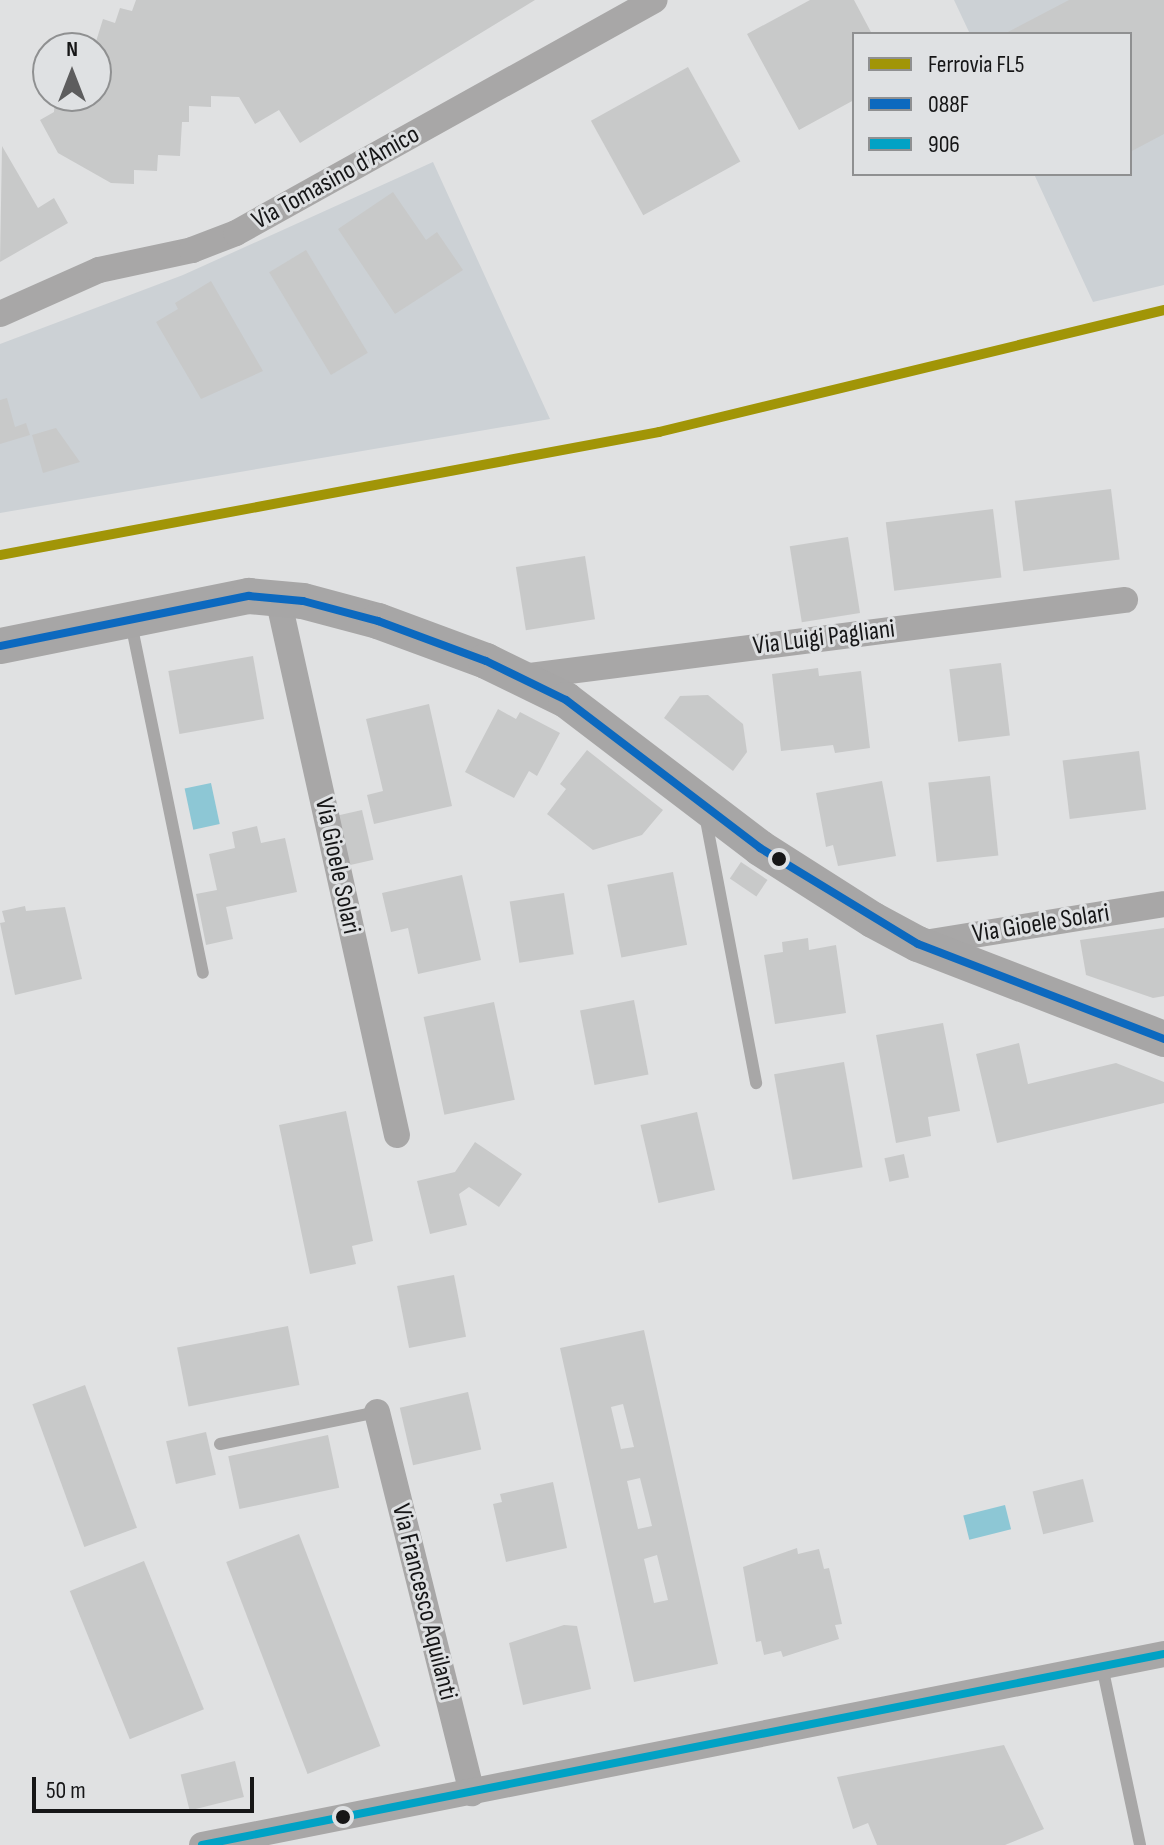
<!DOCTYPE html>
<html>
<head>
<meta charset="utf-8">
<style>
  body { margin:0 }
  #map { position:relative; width:1164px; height:1845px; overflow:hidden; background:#e0e1e2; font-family:"Sofia Sans Condensed",sans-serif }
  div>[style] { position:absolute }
  .built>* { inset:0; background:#ccd1d5 }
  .water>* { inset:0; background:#8dc7d5; transform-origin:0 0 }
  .building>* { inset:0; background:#c8c9c9; transform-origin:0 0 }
  .lane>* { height:12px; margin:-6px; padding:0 6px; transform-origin:6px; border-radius:6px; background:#a8a7a7 }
  .street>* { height:26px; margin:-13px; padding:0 13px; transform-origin:13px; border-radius:13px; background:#a8a7a7 }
  .secondary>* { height:36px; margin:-18px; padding:0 18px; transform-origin:18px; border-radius:18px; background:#a7a6a6 }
  .bus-1>* { height:8px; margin:-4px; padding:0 4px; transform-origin:4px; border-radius:4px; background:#0c69bf }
  .bus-2>* { height:8px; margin:-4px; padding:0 4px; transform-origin:4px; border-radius:4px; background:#01a2c5 }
  .rail-1>* { height:10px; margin:-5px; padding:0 5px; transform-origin:5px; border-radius:5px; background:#a19507 }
  .dots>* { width:22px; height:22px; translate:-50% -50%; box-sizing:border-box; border:4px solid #dfe1e3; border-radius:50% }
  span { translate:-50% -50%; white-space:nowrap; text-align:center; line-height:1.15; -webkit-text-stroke:6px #dfe1e3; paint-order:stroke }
  .street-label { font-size:26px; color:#161617 }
  .legend { position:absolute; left:852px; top:32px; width:280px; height:144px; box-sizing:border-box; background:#dfe1e3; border:2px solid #8f9091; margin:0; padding:10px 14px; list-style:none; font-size:24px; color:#161617 }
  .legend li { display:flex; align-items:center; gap:16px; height:40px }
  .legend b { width:40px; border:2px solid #8f9091 }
  .north { position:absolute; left:32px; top:32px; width:80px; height:80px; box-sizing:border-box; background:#dfe1e3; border:2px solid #8f9091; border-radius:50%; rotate:0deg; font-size:22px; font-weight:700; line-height:32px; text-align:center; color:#161617 }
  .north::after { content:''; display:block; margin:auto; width:28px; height:36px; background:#5d5d5e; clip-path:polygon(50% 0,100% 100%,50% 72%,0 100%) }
  .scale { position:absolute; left:32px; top:1777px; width:222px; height:36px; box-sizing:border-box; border:4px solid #161617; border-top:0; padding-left:10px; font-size:24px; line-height:28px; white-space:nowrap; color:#161617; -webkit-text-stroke:6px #dfe1e3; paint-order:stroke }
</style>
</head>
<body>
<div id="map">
  <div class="built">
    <i style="clip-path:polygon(954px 0,1164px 0,1164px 285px,1093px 302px,1034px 174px,1130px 174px,1130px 34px,970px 34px)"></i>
    <i style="clip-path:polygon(433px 162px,550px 419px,0 513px,0 344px,183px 275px)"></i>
  </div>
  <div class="water">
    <i style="left:211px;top:783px;width:42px;height:27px;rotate:78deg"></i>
    <i style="left:1005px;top:1505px;width:25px;height:43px;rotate:76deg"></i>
  </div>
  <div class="building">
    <i style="clip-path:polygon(136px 0,535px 0,300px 143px,279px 110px,255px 124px,239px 97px,211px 96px,211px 107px,189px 106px,189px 122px,182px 122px,180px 156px,158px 155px,157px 171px,134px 170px,134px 184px,111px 183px,58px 153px,40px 120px,54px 112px,55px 96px,96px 96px,94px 48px,103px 19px,115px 23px,120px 8px,132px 11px)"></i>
    <i style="clip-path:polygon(810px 0,854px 0,872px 34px,854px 34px,854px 100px,799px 130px,747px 34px)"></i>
    <i style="clip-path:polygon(1069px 0,1164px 0,1164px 134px,1130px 152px,1130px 34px,1004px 34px)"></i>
    <i style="left:688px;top:67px;width:108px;height:111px;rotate:61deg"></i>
    <i style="clip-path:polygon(2px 146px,38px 208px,54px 198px,68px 223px,0 262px)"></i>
    <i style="clip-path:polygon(393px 192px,426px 240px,437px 232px,463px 270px,395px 314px,338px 229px)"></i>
    <i style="left:306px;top:250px;width:120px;height:43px;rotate:59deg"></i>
    <i style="clip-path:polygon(211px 281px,263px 371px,201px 399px,156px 322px,178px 309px,175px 303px)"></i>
    <i style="clip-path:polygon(7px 398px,15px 427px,26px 423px,30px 435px,0 444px,0 400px)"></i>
    <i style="clip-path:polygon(56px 428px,80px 462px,43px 473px,32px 435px)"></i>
    <i style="left:1111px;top:489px;width:71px;height:97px;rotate:83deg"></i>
    <i style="left:993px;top:509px;width:69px;height:108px;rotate:83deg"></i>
    <i style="left:848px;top:537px;width:77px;height:59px;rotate:81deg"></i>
    <i style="left:585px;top:556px;width:64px;height:70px;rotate:81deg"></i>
    <i style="left:253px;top:656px;width:64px;height:86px;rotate:80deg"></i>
    <i style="left:1001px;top:663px;width:73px;height:52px;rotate:83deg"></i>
    <i style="clip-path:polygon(818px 668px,819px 676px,861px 671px,870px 748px,835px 753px,833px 745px,781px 751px,772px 674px)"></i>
    <i style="clip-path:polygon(708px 695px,743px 724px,747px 752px,733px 771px,664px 718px,680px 696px)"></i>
    <i style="clip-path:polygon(429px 704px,452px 806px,374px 824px,367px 795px,383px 791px,366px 719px)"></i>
    <i style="clip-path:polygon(498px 709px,516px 719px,520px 712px,560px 733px,537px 776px,529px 771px,514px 798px,465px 772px)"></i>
    <i style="clip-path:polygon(587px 750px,663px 810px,642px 835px,593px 850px,547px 814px,566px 789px,560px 784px)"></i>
    <i style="left:1139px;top:751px;width:59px;height:77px;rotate:83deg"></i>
    <i style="left:990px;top:776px;width:80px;height:62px;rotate:84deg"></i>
    <i style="clip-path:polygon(882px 781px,896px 856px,838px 866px,833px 845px,826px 847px,816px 793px)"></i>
    <i style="left:362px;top:810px;width:51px;height:26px;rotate:77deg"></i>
    <i style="clip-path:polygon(257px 826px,261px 843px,285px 838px,297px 892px,226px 907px,233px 939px,206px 945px,196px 894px,217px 890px,209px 854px,235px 848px,232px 832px)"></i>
    <i style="left:741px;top:862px;width:32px;height:20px;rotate:34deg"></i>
    <i style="left:673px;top:872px;width:74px;height:67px;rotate:79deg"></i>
    <i style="clip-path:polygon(462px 875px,481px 960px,418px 974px,408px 928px,391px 932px,382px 893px)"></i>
    <i style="left:564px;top:893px;width:62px;height:55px;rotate:81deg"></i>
    <i style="clip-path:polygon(25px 906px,26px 911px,65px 907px,82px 979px,15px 995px,0 923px,5px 922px,2px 911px)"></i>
    <i style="clip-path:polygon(1164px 928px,1164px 996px,1153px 998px,1086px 975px,1080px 940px)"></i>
    <i style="clip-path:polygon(808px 938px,809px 950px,836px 945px,846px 1013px,775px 1024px,764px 955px,783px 952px,782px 942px)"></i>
    <i style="left:634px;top:1000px;width:76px;height:55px;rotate:79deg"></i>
    <i style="left:494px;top:1002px;width:100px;height:72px;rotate:78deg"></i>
    <i style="clip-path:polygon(943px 1023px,960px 1111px,928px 1117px,931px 1136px,896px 1143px,876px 1035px)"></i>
    <i style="clip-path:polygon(1019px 1043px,1028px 1084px,1116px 1063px,1164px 1082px,1164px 1103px,997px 1143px,976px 1054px)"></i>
    <i style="left:844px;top:1062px;width:107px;height:71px;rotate:80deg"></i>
    <i style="clip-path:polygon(346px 1111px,373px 1241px,352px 1246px,356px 1264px,310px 1274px,279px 1125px)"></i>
    <i style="left:697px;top:1112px;width:80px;height:58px;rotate:77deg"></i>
    <i style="clip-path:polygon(475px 1142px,522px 1174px,499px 1207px,469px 1187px,459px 1194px,467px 1225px,430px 1234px,417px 1181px,455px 1172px)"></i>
    <i style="left:904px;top:1154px;width:24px;height:20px;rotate:78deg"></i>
    <i style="left:454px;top:1275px;width:63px;height:58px;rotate:79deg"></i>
    <i style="left:288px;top:1326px;width:60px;height:113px;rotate:79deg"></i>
    <i style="clip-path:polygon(evenodd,644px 1330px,718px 1664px,634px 1682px,560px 1348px,644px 1330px,623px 1404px,634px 1447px,621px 1449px,611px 1407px,623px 1404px,644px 1330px,640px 1478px,652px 1526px,638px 1529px,627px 1481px,640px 1478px,644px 1330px,657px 1555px,668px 1600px,654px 1603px,644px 1559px,657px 1555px)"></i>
    <i style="left:85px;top:1385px;width:152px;height:56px;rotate:70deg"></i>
    <i style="left:468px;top:1392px;width:59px;height:70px;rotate:77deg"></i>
    <i style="left:206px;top:1432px;width:44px;height:41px;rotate:77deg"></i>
    <i style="left:328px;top:1435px;width:54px;height:102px;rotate:78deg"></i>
    <i style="left:1083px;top:1479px;width:44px;height:52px;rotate:76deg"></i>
    <i style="clip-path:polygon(553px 1482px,567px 1548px,506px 1562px,493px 1504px,502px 1502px,500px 1494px)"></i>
    <i style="left:299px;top:1534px;width:227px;height:78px;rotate:69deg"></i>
    <i style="clip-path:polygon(797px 1548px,798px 1554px,819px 1549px,824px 1569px,829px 1568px,842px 1624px,835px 1625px,839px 1639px,783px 1657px,781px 1651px,764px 1655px,761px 1641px,756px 1642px,743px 1567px)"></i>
    <i style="left:144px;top:1561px;width:160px;height:80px;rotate:68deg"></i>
    <i style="clip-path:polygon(564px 1625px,577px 1626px,591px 1689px,523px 1705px,509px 1643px)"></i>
    <i style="clip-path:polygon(1004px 1745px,1044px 1829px,1005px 1845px,877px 1845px,868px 1823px,853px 1829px,837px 1777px)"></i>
    <i style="left:235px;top:1761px;width:37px;height:56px;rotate:76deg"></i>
  </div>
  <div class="lane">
    <i style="left:131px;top:623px;width:357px;rotate:78.4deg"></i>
    <i style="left:705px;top:815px;width:273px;rotate:79.2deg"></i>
    <i style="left:220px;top:1444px;width:160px;rotate:-11.5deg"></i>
    <i style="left:1102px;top:1666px;width:183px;rotate:78deg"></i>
  </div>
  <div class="street">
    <i style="left:0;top:314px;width:108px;rotate:-24deg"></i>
    <i style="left:99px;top:270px;width:95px;rotate:-12.1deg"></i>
    <i style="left:192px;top:250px;width:47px;rotate:-21.1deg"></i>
    <i style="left:236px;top:233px;width:479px;rotate:-29.1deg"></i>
    <i style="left:278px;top:598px;width:550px;rotate:77.51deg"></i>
    <i style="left:522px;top:677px;width:608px;rotate:-7.28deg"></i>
    <i style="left:918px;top:944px;width:249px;rotate:-9.2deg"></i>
    <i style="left:377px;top:1412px;width:393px;rotate:76deg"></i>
    <i style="left:202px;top:1845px;width:981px;rotate:-11.23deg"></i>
  </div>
  <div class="secondary">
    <i style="left:0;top:646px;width:254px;rotate:-11.4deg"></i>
    <i style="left:249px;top:596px;width:54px;rotate:5.3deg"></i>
    <i style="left:303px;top:601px;width:78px;rotate:14.9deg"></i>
    <i style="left:378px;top:621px;width:115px;rotate:20.3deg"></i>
    <i style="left:486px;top:661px;width:89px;rotate:26deg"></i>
    <i style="left:566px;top:700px;width:244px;rotate:37.3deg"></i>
    <i style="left:760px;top:848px;width:134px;rotate:32.5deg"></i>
    <i style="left:873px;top:920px;width:51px;rotate:28.1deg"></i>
    <i style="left:918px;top:944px;width:264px;rotate:21.1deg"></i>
  </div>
  <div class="bus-1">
    <i style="left:0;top:646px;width:254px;rotate:-11.4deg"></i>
    <i style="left:249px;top:596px;width:54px;rotate:5.3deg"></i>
    <i style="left:303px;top:601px;width:78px;rotate:14.9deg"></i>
    <i style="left:378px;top:621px;width:115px;rotate:20.3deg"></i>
    <i style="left:486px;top:661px;width:89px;rotate:26deg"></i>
    <i style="left:566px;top:700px;width:244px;rotate:37.3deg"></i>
    <i style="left:760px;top:848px;width:185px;rotate:31.3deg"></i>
    <i style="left:918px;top:944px;width:264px;rotate:21.1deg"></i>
  </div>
  <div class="bus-2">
    <i style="left:202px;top:1845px;width:981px;rotate:-11.23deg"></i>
  </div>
  <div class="rail-1">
    <i style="left:0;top:555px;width:670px;rotate:-10.57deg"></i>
    <i style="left:659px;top:432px;width:520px;rotate:-13.58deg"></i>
  </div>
  <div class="dots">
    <i style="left:779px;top:859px;background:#161617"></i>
    <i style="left:343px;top:1817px;background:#161617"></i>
  </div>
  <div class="street-label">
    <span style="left:336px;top:178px;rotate:-29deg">Via Tomasino d'Amico</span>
    <span style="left:824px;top:638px;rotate:-7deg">Via Luigi Pagliani</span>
    <span style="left:337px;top:866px;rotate:78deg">Via Gioele Solari</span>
    <span style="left:1041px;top:924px;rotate:-9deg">Via Gioele Solari</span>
    <span style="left:424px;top:1602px;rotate:76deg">Via Francesco Aquilanti</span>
  </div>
  <ul class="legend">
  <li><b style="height:10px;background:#a19507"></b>Ferrovia FL5</li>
  <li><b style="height:10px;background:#0c69bf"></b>088F</li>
  <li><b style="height:10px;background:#01a2c5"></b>906</li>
  </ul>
  <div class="north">N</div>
  <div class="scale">50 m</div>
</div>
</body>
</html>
